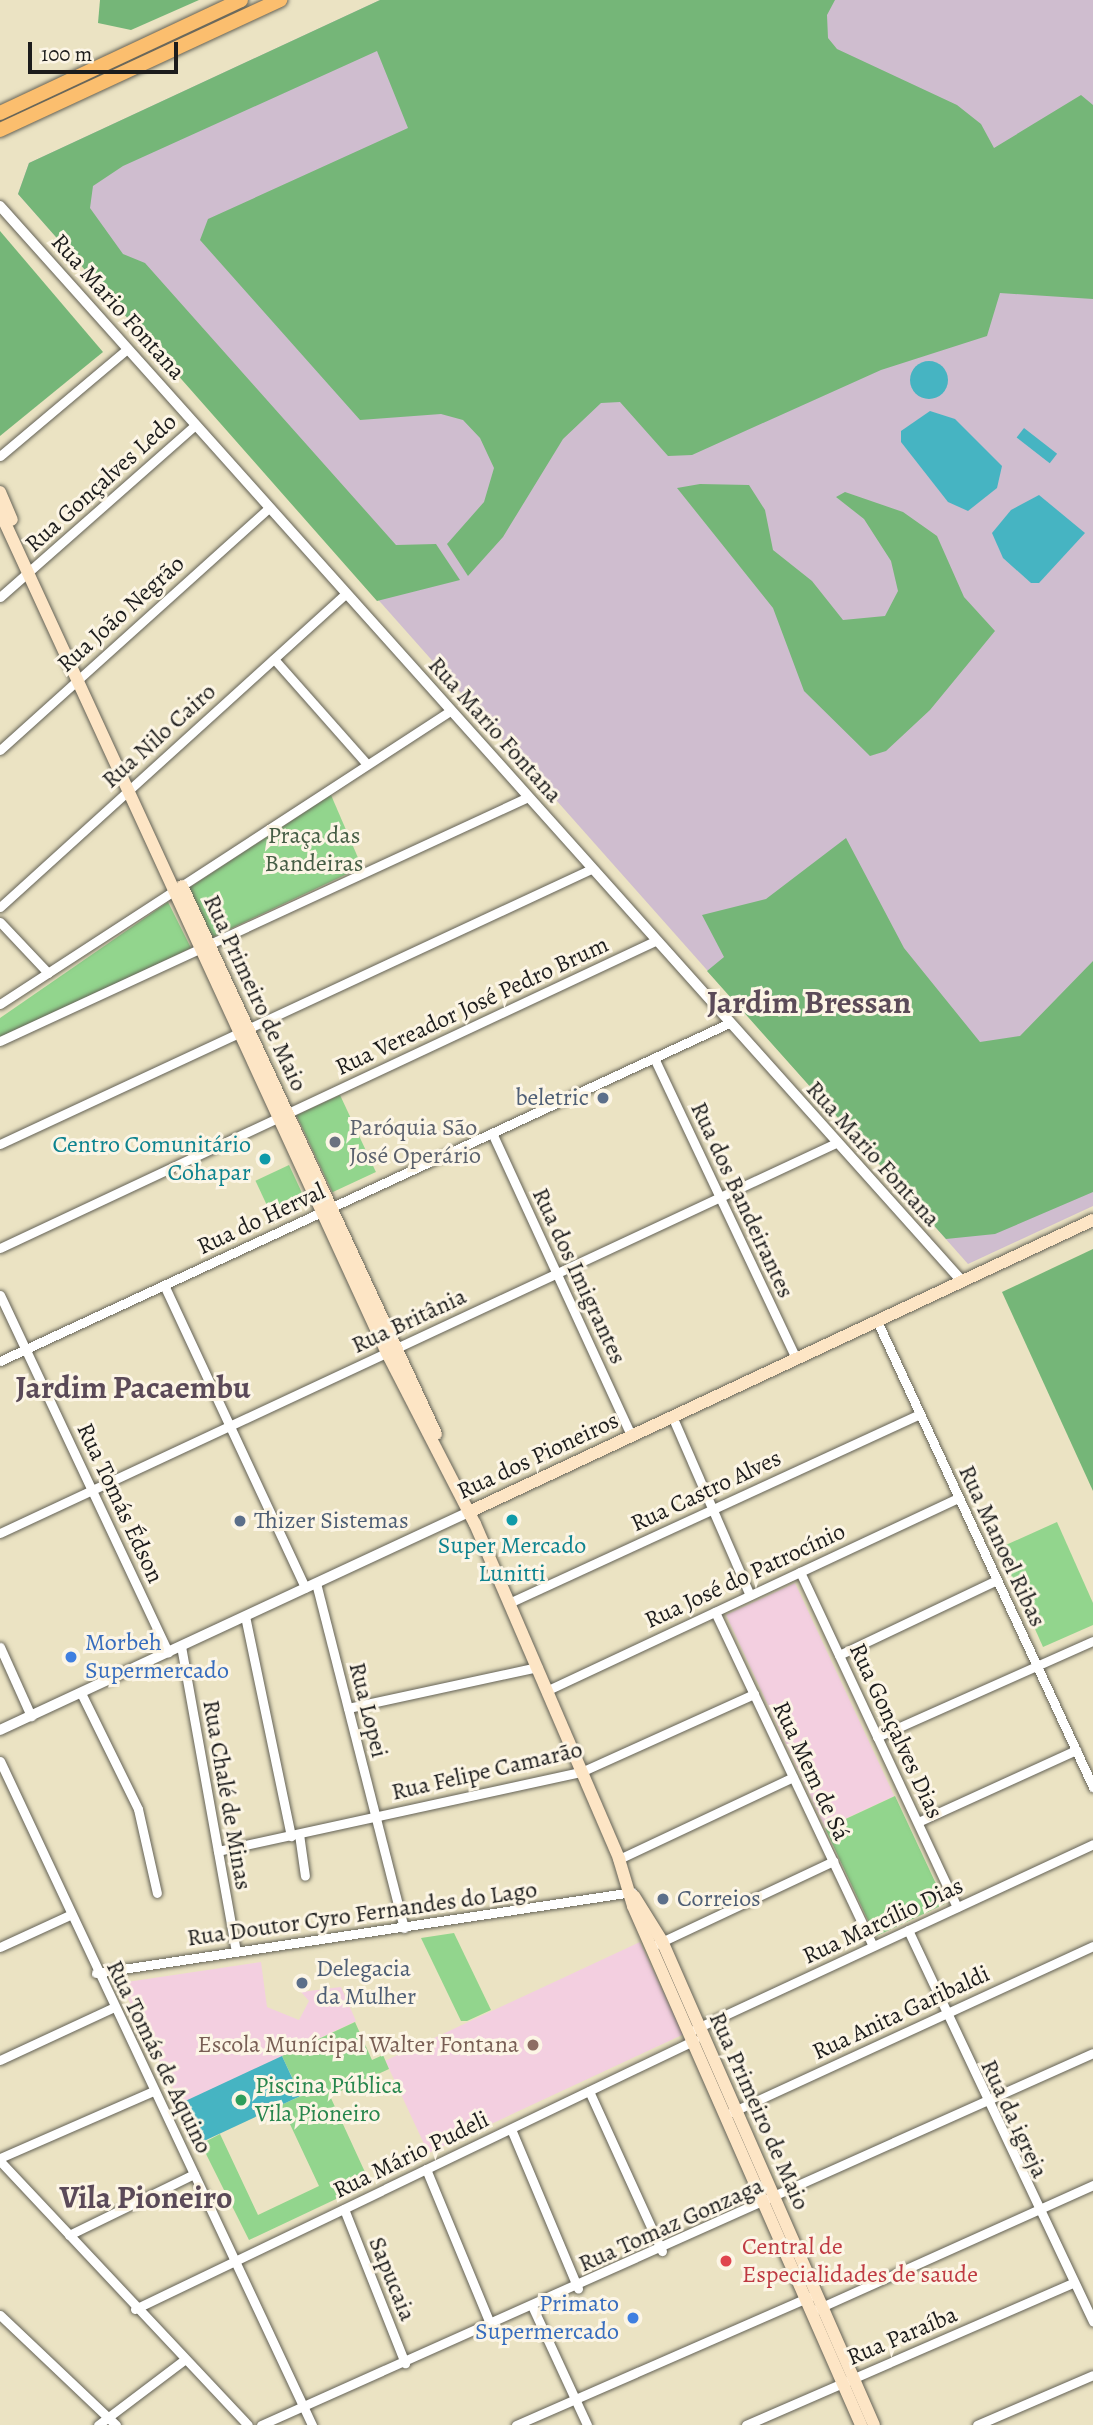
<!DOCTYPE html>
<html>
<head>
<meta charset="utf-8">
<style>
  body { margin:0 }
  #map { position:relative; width:1093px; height:2425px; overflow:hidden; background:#ebe3c3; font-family:Alegreya,serif }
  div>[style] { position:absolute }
  .built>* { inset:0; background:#f3cfe0; transform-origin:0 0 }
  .industrial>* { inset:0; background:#cfbdcf }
  .green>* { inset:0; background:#92d58d; transform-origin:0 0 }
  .forest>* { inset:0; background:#75b678 }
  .water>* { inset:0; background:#46b4c2; transform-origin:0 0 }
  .round { border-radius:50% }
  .roads { filter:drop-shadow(0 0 2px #646256) drop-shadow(0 0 2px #646256) }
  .minor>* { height:9px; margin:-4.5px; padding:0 4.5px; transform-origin:4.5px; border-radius:4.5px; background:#fff }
  .tertiary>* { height:10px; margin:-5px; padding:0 5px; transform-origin:5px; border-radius:5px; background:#fff }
  .secondary>* { height:12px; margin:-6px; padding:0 6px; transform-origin:6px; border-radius:6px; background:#fde5c5 }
  .primary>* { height:14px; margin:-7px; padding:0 7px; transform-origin:7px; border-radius:7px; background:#fbbe6e }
  .dots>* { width:19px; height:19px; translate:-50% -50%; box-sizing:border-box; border:4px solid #fcf5e5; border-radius:50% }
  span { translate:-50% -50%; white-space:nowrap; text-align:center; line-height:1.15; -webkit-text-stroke:6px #fcf5e5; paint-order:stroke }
  .street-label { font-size:24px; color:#1c1c1c }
  .park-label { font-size:24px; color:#455d44 }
  .service-label { font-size:24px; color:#4e5e75 }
  .right { translate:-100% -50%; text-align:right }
  .left { translate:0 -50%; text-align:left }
  .worship-label { font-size:24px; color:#5b616d }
  .culture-label { font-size:24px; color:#0d838f }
  .shop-label { font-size:24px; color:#366cbe }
  .education-label { font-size:24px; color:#785e54 }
  .leisure-label { font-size:24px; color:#27864d }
  .health-label { font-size:24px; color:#be3a42 }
  .district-label { font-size:32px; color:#5b4a58; font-weight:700 }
  .scale { position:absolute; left:28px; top:42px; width:150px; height:32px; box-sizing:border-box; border:4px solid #1c1c1c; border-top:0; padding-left:9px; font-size:21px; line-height:24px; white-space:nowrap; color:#1c1c1c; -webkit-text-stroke:5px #fcf5e5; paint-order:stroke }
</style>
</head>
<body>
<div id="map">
  <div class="built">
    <i style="left:795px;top:1583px;width:235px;height:76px;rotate:65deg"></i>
    <i style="left:640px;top:1942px;width:102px;height:281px;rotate:65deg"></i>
    <i style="clip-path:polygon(261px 1962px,267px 2007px,299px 2020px,309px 2001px,301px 1992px,341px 1987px,356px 2021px,181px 2104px,120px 1983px)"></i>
  </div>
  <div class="industrial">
    <i style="clip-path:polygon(380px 0,1093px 0,1093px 1206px,968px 1264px,18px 194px,29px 163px)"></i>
  </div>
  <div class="green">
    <i style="clip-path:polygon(331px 795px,362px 867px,211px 938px,189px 888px)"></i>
    <i style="clip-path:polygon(168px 902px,191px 948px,0 1040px,0 1018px)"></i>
    <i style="left:340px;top:1095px;width:85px;height:48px;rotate:65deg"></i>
    <i style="left:289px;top:1165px;width:42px;height:37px;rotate:65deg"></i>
    <i style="clip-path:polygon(1057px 1522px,1093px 1603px,1093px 1625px,1043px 1647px,999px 1548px)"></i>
    <i style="left:895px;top:1796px;width:119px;height:77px;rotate:65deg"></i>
    <i style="clip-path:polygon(454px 1933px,491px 2010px,467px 2021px,461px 2021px,421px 1938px)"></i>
    <i style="clip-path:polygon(355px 2022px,372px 2060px,383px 2055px,389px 2069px,330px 2096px,370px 2183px,249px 2240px,201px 2144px,220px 2134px,258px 2215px,319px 2186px,281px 2105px,301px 2096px,282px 2056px)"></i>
  </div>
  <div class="forest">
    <i style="clip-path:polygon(100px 0,199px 0,131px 30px,98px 23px)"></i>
    <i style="clip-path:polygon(380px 0,835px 0,827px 15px,828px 38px,837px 49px,957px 105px,981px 124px,994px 148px,1081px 95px,1093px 105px,1093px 299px,1000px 293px,987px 336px,881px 370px,692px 455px,668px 456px,620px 402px,601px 403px,563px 439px,503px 537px,468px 576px,447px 544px,484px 502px,494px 468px,480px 438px,463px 420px,441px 414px,360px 420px,200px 240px,208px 219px,408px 128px,377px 51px,123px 166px,93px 186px,90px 208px,123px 254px,145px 263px,396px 545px,436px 544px,460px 580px,377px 601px,18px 194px,29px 163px)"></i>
    <i style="clip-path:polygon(0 231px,103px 352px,0 436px)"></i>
    <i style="clip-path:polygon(700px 484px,749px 485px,765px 510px,773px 550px,812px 581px,843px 620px,885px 616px,898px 591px,891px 561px,864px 519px,836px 497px,845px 492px,903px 512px,937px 536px,964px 597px,995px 631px,930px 710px,886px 751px,870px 756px,804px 691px,773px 608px,677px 488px)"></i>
    <i style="clip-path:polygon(846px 838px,904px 948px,980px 1042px,1020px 1036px,1093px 961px,1093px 1192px,995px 1234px,946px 1239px,707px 971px,724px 957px,702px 915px,766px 899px)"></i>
    <i style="clip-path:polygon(1093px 1249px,1093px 1491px,1002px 1292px)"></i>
  </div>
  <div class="water">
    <i class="round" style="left:910px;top:361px;width:38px;height:38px"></i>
    <i style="clip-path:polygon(930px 411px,955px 419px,1002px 466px,997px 488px,968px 511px,948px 502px,901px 442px,901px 431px)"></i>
    <i style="left:1024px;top:428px;width:42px;height:12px;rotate:38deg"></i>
    <i style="clip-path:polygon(1039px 495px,1085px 533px,1039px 583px,1031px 583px,1003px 558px,992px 533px,1011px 510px)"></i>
    <i style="left:282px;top:2056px;width:44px;height:112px;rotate:65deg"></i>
  </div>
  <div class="roads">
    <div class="minor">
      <i style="left:0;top:456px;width:166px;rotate:-40.1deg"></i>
      <i style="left:0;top:597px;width:260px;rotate:-41.4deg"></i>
      <i style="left:274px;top:659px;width:140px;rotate:48.5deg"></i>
      <i style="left:0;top:750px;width:362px;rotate:-42deg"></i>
      <i style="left:0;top:907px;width:464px;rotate:-42.2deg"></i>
      <i style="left:0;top:922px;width:70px;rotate:46.7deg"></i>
      <i style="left:0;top:1004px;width:537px;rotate:-33.07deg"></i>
      <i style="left:0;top:1041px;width:582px;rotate:-24.8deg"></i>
      <i style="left:654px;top:1058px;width:333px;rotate:64.7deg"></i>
      <i style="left:492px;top:1133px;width:332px;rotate:65.3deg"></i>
      <i style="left:0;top:1144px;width:652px;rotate:-24.95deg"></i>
      <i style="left:0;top:1248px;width:723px;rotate:-25.11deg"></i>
      <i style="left:164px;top:1285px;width:334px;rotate:65deg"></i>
      <i style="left:0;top:1295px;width:395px;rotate:64.8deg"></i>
      <i style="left:877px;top:1321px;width:514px;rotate:65.13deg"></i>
      <i style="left:0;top:1361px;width:804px;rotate:-24.87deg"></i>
      <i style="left:672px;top:1416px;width:195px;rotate:66.5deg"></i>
      <i style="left:0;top:1533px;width:920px;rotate:-25.01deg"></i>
      <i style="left:800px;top:1572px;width:370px;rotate:64.9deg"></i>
      <i style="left:316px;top:1583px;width:356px;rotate:75.7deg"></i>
      <i style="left:509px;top:1603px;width:451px;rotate:-24.7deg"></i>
      <i style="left:715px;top:1612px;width:369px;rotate:64.7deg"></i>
      <i style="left:245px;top:1616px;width:225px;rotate:78.2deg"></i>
      <i style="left:181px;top:1646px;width:311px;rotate:79.8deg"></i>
      <i style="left:0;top:1647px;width:76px;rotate:65.8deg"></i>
      <i style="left:839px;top:1655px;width:175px;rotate:-25.4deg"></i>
      <i style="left:548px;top:1690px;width:453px;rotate:-25.1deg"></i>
      <i style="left:81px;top:1693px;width:129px;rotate:63.8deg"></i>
      <i style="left:138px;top:1809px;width:86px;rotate:77.3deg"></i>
      <i style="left:348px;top:1708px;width:194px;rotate:-12.2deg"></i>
      <i style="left:877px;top:1737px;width:236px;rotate:-24deg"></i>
      <i style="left:0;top:1761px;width:734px;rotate:64.83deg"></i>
      <i style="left:918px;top:1822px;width:174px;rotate:-24.5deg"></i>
      <i style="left:299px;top:1834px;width:42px;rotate:81.9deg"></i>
      <i style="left:218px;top:1851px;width:371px;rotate:-12.3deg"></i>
      <i style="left:581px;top:1772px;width:190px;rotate:-24.3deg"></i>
      <i style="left:619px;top:1859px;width:192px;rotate:-25.2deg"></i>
      <i style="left:908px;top:1930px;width:433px;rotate:64.7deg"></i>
      <i style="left:657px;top:1944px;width:195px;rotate:-25.2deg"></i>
      <i style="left:0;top:1947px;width:77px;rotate:-24.6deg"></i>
      <i style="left:96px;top:1973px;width:542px;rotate:-8.59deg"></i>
      <i style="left:695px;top:2029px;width:439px;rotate:-24.9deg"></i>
      <i style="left:0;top:2060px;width:123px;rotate:-24.9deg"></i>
      <i style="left:589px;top:2091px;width:176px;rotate:65.5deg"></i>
      <i style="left:732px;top:2112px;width:397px;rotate:-24.7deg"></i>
      <i style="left:511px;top:2129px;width:173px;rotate:67.2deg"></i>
      <i style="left:0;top:2158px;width:167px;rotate:-23.6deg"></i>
      <i style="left:0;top:2161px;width:362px;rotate:46.8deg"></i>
      <i style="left:426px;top:2169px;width:170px;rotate:67.5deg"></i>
      <i style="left:344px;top:2209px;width:166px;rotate:68.4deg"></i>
      <i style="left:69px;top:2235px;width:139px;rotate:-26deg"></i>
      <i style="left:533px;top:2308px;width:129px;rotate:65.2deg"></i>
      <i style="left:135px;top:2309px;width:621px;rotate:-25.66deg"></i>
      <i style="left:817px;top:2309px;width:303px;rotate:-24.2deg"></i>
      <i style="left:0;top:2315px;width:160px;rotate:43.5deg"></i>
      <i style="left:98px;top:2425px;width:108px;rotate:-37.1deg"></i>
      <i style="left:261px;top:2425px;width:911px;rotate:-24.09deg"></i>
      <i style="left:516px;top:2425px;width:320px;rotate:-23.6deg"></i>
      <i style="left:746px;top:2425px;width:357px;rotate:-23.5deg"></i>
      <i style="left:977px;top:2425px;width:126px;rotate:-23.3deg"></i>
    </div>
    <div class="tertiary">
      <i style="left:0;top:206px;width:1443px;rotate:48.18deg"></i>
      <i style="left:0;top:1730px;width:517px;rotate:-24.93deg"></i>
    </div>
    <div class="secondary">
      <i style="left:0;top:492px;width:30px;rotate:67deg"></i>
      <i style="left:0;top:512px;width:926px;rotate:65.29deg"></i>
      <i style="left:387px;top:1353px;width:192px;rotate:62.8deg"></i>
      <i style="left:475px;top:1524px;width:365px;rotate:66.7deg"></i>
      <i style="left:619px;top:1859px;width:49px;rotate:73.4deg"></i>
      <i style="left:633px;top:1906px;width:567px;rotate:66.28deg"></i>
      <i style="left:182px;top:886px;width:604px;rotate:65.13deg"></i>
      <i style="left:469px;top:1512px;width:689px;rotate:-25.08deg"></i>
      <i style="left:634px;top:1896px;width:53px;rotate:58.1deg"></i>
      <i style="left:662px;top:1941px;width:528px;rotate:66.35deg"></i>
    </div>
    <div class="primary">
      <i style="left:0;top:113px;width:266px;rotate:-25.1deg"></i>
      <i style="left:0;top:130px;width:309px;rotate:-24.9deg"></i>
    </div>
  </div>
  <div class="dots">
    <i style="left:603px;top:1098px;background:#5c6f8a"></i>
    <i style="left:335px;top:1142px;background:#6b7280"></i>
    <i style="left:265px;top:1159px;background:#0f9aa8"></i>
    <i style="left:512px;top:1520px;background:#0f9aa8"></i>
    <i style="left:240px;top:1521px;background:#5c6f8a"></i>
    <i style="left:71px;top:1657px;background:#3f7fe0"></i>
    <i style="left:663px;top:1899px;background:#5c6f8a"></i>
    <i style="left:302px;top:1983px;background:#5c6f8a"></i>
    <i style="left:533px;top:2045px;background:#8d6e63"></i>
    <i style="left:241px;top:2100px;background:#2e9e5b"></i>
    <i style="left:726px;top:2261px;background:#e0444e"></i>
    <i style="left:633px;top:2318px;background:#3f7fe0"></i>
  </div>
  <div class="street-label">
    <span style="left:118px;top:307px;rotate:48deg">Rua Mario Fontana</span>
    <span style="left:101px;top:483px;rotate:-42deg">Rua Gonçalves Ledo</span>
    <span style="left:121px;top:614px;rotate:-42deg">Rua João Negrão</span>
    <span style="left:495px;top:730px;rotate:48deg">Rua Mario Fontana</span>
    <span style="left:159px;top:736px;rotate:-42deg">Rua Nilo Cairo</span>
    <span style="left:255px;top:993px;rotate:65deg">Rua Primeiro de Maio</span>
    <span style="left:472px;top:1006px;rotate:-25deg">Rua Vereador José Pedro Brum</span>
    <span style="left:873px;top:1154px;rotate:48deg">Rua Mario Fontana</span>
    <span style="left:742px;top:1200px;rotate:65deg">Rua dos Bandeirantes</span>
    <span style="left:261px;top:1219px;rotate:-25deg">Rua do Herval</span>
    <span style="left:579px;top:1276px;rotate:65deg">Rua dos Imigrantes</span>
    <span style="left:409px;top:1321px;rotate:-25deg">Rua Britânia</span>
    <span style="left:538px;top:1456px;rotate:-25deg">Rua dos Pioneiros</span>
    <span style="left:706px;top:1491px;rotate:-25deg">Rua Castro Alves</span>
    <span style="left:120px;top:1503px;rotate:65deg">Rua Tomás Édson</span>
    <span style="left:1002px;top:1546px;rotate:65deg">Rua Manoel Ribas</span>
    <span style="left:745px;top:1576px;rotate:-25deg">Rua José do Patrocínio</span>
    <span style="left:368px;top:1710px;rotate:76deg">Rua Lopei</span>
    <span style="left:896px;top:1731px;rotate:65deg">Rua Gonçalves Dias</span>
    <span style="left:487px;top:1771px;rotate:-13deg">Rua Felipe Camarão</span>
    <span style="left:811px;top:1771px;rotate:65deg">Rua Mem de Sá</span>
    <span style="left:227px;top:1795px;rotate:80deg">Rua Chalé de Minas</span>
    <span style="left:362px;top:1914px;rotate:-8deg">Rua Doutor Cyro Fernandes do Lago</span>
    <span style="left:883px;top:1921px;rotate:-25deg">Rua Marcílio Dias</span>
    <span style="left:901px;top:2013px;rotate:-25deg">Rua Anita Garibaldi</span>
    <span style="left:159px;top:2057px;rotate:64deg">Rua Tomás de Aquino</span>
    <span style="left:759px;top:2111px;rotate:66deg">Rua Primeiro de Maio</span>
    <span style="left:1014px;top:2119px;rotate:65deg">Rua da igreja</span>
    <span style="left:411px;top:2155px;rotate:-26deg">Rua Mário Pudeli</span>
    <span style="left:671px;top:2225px;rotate:-24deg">Rua Tomaz Gonzaga</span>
    <span style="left:392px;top:2279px;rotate:68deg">Sapucaia</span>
    <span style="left:902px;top:2336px;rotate:-23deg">Rua Paraíba</span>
  </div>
  <div class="park-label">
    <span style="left:314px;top:850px">Praça das<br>Bandeiras</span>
  </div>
  <div class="service-label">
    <span class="right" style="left:589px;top:1098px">beletric</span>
    <span class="left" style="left:254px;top:1521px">Thizer Sistemas</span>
    <span class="left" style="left:677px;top:1899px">Correios</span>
    <span class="left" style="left:316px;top:1983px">Delegacia<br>da Mulher</span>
  </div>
  <div class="worship-label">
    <span class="left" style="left:349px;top:1142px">Paróquia São<br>José Operário</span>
  </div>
  <div class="culture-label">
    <span class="right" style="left:251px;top:1159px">Centro Comunitário<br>Cohapar</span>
    <span style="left:512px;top:1560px">Super Mercado<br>Lunitti</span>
  </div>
  <div class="shop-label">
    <span class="left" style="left:85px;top:1657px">Morbeh<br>Supermercado</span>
    <span class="right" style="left:619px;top:2318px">Primato<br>Supermercado</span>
  </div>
  <div class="education-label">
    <span class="right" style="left:519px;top:2045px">Escola Munícipal Walter Fontana</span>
  </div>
  <div class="leisure-label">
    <span class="left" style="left:255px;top:2100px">Piscina Pública<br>Vila Pioneiro</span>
  </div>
  <div class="health-label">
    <span class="left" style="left:742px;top:2261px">Central de<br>Especialidades de saude</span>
  </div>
  <div class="district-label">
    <span style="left:809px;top:1002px">Jardim Bressan</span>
    <span style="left:133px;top:1387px">Jardim Pacaembu</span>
    <span style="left:146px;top:2197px">Vila Pioneiro</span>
  </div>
  <div class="scale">100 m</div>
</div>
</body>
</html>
